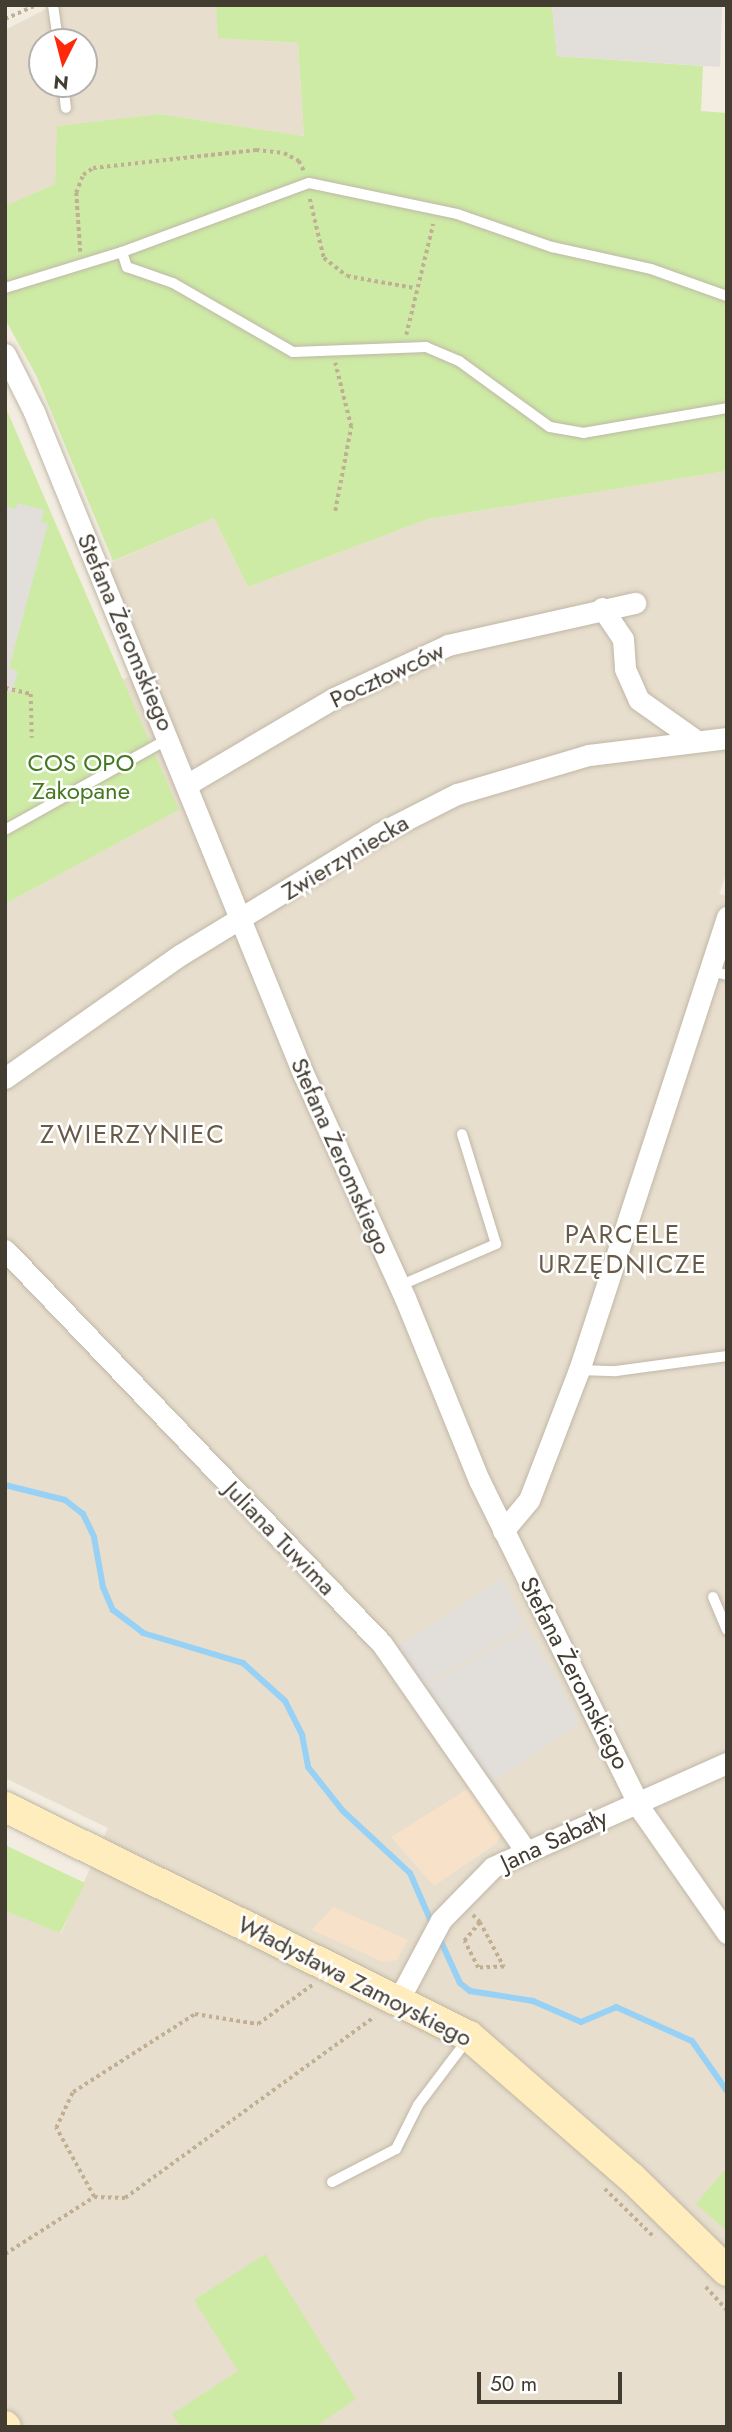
<!DOCTYPE html>
<html>
<head>
<meta charset="utf-8">
<style>
  body { margin:0 }
  #map { position:relative; width:732px; height:2432px; overflow:hidden; background:#f2ece1; font-family:Jost,sans-serif }
  div>[style] { position:absolute }
  .residential>* { inset:0; background:#e7dece }
  .commercial>* { inset:0; background:#f7e2c9 }
  .green>* { inset:0; background:#cdeba5 }
  .parking>* { inset:0; background:#e2deda }
  .stream>* { height:6px; margin:-3px; padding:0 3px; transform-origin:3px; border-radius:3px; background:#97d1f5 }
  .path>* { height:3.5px; margin-top:-1.75px; transform-origin:0; background:repeating-linear-gradient(90deg,#c1af93 0 3.5px,transparent 0 7px) }
  .roads { filter:drop-shadow(0 0 2px #c0b7a6) drop-shadow(0 0 2px #c0b7a6) }
  .lane>* { height:10px; margin:-5px; padding:0 5px; transform-origin:5px; border-radius:5px; background:#fff }
  .street>* { height:21px; margin:-10.5px; padding:0 10.5px; transform-origin:10.5px; border-radius:10.5px; background:#fff }
  .secondary>* { height:30px; margin:-15px; padding:0 15px; transform-origin:15px; border-radius:15px; background:#ffedbe }
  span { translate:-50% -50%; white-space:nowrap; text-align:center; line-height:1.15; -webkit-text-stroke:5px #fff; paint-order:stroke }
  .street-label { font-size:24px; color:#433c31 }
  .park-label { font-size:24px; color:#457921 }
  .neighbourhood-label { font-size:26px; color:#675a48; letter-spacing:2px }
  .frame { position:absolute; inset:0; border:7px solid #433c31; pointer-events:none }
  .north { position:absolute; left:28px; top:28px; width:70px; height:70px; box-sizing:border-box; background:#fff; border:2px solid #b4b1ad; border-radius:50%; rotate:186deg; font-size:19px; font-weight:700; line-height:28px; text-align:center; color:#433c31 }
  .north::after { content:''; display:block; margin:auto; width:24px; height:32px; background:#ff280b; clip-path:polygon(50% 0,100% 100%,50% 72%,0 100%) }
  .scale { position:absolute; left:477px; top:2372px; width:145px; height:32px; box-sizing:border-box; border:4px solid #433c31; border-top:0; padding-left:9px; font-size:21px; line-height:24px; white-space:nowrap; color:#433c31; -webkit-text-stroke:5px #fff; paint-order:stroke }
</style>
</head>
<body>
<div id="map">
  <div class="residential">
    <i style="clip-path:polygon(evenodd,54px 5px,216px 5px,219px 38px,298px 43px,304px 136px,159px 114px,58px 126px,55px 184px,5px 206px,5px 30px,54px 5px,42px 42px,84px 42px,84px 84px,42px 84px,42px 42px)"></i>
    <i style="clip-path:polygon(727px 471px,727px 872px,719px 894px,727px 896px,727px 2427px,5px 2427px,5px 1911px,61px 1933px,108px 1828px,5px 1778px,5px 904px,179px 810px,122px 680px,149px 668px,105px 565px,214px 518px,248px 587px,428px 519px)"></i>
  </div>
  <div class="commercial">
    <i style="clip-path:polygon(474px 1785px,502px 1829px,497px 1843px,434px 1886px,391px 1837px)"></i>
    <i style="clip-path:polygon(333px 1907px,408px 1940px,397px 1960px,383px 1962px,312px 1930px)"></i>
  </div>
  <div class="green">
    <i style="clip-path:polygon(216px 5px,552px 5px,557px 56px,703px 66px,701px 111px,727px 113px,727px 471px,428px 519px,248px 587px,214px 518px,113px 561px,36px 375px,5px 319px,5px 206px,55px 184px,57px 126px,159px 114px,304px 136px,298px 43px,218px 38px)"></i>
    <i style="clip-path:polygon(5px 406px,179px 810px,5px 904px)"></i>
    <i style="clip-path:polygon(5px 1845px,85px 1883px,60px 1933px,5px 1911px)"></i>
    <i style="clip-path:polygon(727px 2167px,727px 2231px,696px 2204px)"></i>
    <i style="clip-path:polygon(265px 2254px,356px 2399px,315px 2427px,181px 2427px,172px 2414px,238px 2371px,194px 2300px)"></i>
  </div>
  <div class="parking">
    <i style="clip-path:polygon(552px 5px,722px 5px,720px 67px,557px 56px)"></i>
    <i style="clip-path:polygon(17px 503px,44px 510px,41px 522px,48px 524px,9px 668px,18px 671px,12px 693px,5px 691px,5px 506px,16px 509px)"></i>
    <i style="clip-path:polygon(503px 1578px,525px 1626px,423px 1685px,397px 1647px)"></i>
    <i style="clip-path:polygon(528px 1628px,580px 1723px,491px 1784px,425px 1687px)"></i>
  </div>
  <div class="stream">
    <i style="left:5px;top:1485px;width:62px;rotate:14deg"></i>
    <i style="left:65px;top:1500px;width:23px;rotate:38deg"></i>
    <i style="left:83px;top:1514px;width:25px;rotate:64deg"></i>
    <i style="left:94px;top:1537px;width:51px;rotate:79.8deg"></i>
    <i style="left:103px;top:1587px;width:25px;rotate:67deg"></i>
    <i style="left:113px;top:1610px;width:38px;rotate:37deg"></i>
    <i style="left:143px;top:1633px;width:104px;rotate:16.7deg"></i>
    <i style="left:243px;top:1663px;width:57px;rotate:42.1deg"></i>
    <i style="left:285px;top:1701px;width:38px;rotate:63deg"></i>
    <i style="left:302px;top:1735px;width:33px;rotate:79deg"></i>
    <i style="left:308px;top:1767px;width:56px;rotate:51.5deg"></i>
    <i style="left:343px;top:1811px;width:91px;rotate:42.8deg"></i>
    <i style="left:410px;top:1873px;width:58px;rotate:66.5deg"></i>
    <i style="left:438px;top:1935px;width:53px;rotate:65.4deg"></i>
    <i style="left:460px;top:1983px;width:13px;rotate:39deg"></i>
    <i style="left:470px;top:1991px;width:64px;rotate:9deg"></i>
    <i style="left:533px;top:2001px;width:52px;rotate:23.6deg"></i>
    <i style="left:581px;top:2022px;width:38px;rotate:-23deg"></i>
    <i style="left:616px;top:2007px;width:83px;rotate:24.1deg"></i>
    <i style="left:692px;top:2041px;width:61px;rotate:55deg"></i>
  </div>
  <div class="path">
    <i style="left:5px;top:19px;width:34px;rotate:-24deg"></i>
    <i style="left:310px;top:199px;width:61px;rotate:76.7deg"></i>
    <i style="left:324px;top:258px;width:29px;rotate:38deg"></i>
    <i style="left:347px;top:276px;width:68px;rotate:10.2deg"></i>
    <i style="left:80px;top:252px;width:59px;rotate:-93.9deg"></i>
    <i style="left:76px;top:193px;width:19px;rotate:-69deg"></i>
    <i style="left:83px;top:175px;width:12px;rotate:-35deg"></i>
    <i style="left:93px;top:168px;width:164px;rotate:-6.3deg"></i>
    <i style="left:256px;top:150px;width:28px;rotate:6deg"></i>
    <i style="left:284px;top:153px;width:17px;rotate:28deg"></i>
    <i style="left:299px;top:161px;width:11px;rotate:63deg"></i>
    <i style="left:406px;top:335px;width:114px;rotate:-76.3deg"></i>
    <i style="left:335px;top:511px;width:86px;rotate:-79.2deg"></i>
    <i style="left:351px;top:427px;width:66px;rotate:-104deg"></i>
    <i style="left:5px;top:688px;width:27px;rotate:13deg"></i>
    <i style="left:31px;top:694px;width:44px;rotate:88.7deg"></i>
    <i style="left:473px;top:1915px;width:10px;rotate:45deg"></i>
    <i style="left:480px;top:1922px;width:51px;rotate:61.9deg"></i>
    <i style="left:504px;top:1967px;width:26px;rotate:178deg"></i>
    <i style="left:478px;top:1968px;width:30px;rotate:-117deg"></i>
    <i style="left:464px;top:1941px;width:25px;rotate:-50deg"></i>
    <i style="left:605px;top:2189px;width:70px;rotate:44.4deg"></i>
    <i style="left:94px;top:2197px;width:79px;rotate:-118.8deg"></i>
    <i style="left:56px;top:2128px;width:40px;rotate:-65deg"></i>
    <i style="left:73px;top:2092px;width:145px;rotate:-32.6deg"></i>
    <i style="left:195px;top:2014px;width:64px;rotate:9deg"></i>
    <i style="left:258px;top:2024px;width:67px;rotate:-35.8deg"></i>
    <i style="left:5px;top:2254px;width:106px;rotate:-32.6deg"></i>
    <i style="left:94px;top:2197px;width:31px;rotate:2deg"></i>
    <i style="left:125px;top:2198px;width:308px;rotate:-36deg"></i>
    <i style="left:706px;top:2287px;width:31px;rotate:48deg"></i>
  </div>
  <div class="roads">
    <div class="lane">
      <i style="left:53px;top:5px;width:37px;rotate:82deg"></i>
      <i style="left:63px;top:84px;width:24px;rotate:83deg"></i>
      <i style="left:122px;top:252px;width:16px;rotate:72deg"></i>
      <i style="left:127px;top:267px;width:49px;rotate:19.2deg"></i>
      <i style="left:173px;top:283px;width:138px;rotate:29.9deg"></i>
      <i style="left:293px;top:352px;width:133px;rotate:-2.2deg"></i>
      <i style="left:426px;top:347px;width:36px;rotate:23deg"></i>
      <i style="left:459px;top:361px;width:112px;rotate:36deg"></i>
      <i style="left:550px;top:427px;width:34px;rotate:10deg"></i>
      <i style="left:583px;top:433px;width:146px;rotate:-9.8deg"></i>
      <i style="left:5px;top:288px;width:122px;rotate:-17.1deg"></i>
      <i style="left:122px;top:252px;width:199px;rotate:-20.3deg"></i>
      <i style="left:309px;top:183px;width:151px;rotate:11.8deg"></i>
      <i style="left:457px;top:214px;width:101px;rotate:19.2deg"></i>
      <i style="left:552px;top:247px;width:101px;rotate:12.5deg"></i>
      <i style="left:651px;top:269px;width:81px;rotate:19.6deg"></i>
      <i style="left:5px;top:830px;width:187px;rotate:-29.2deg"></i>
      <i style="left:708px;top:970px;width:20px;rotate:15deg"></i>
      <i style="left:399px;top:1286px;width:106px;rotate:-23.4deg"></i>
      <i style="left:496px;top:1244px;width:115px;rotate:-107.2deg"></i>
      <i style="left:579px;top:1370px;width:37px;rotate:2deg"></i>
      <i style="left:616px;top:1371px;width:112px;rotate:-7.7deg"></i>
      <i style="left:713px;top:1597px;width:36px;rotate:67deg"></i>
      <i style="left:332px;top:2182px;width:72px;rotate:-27.3deg"></i>
      <i style="left:396px;top:2149px;width:49px;rotate:-63.4deg"></i>
      <i style="left:418px;top:2105px;width:83px;rotate:-52.9deg"></i>
    </div>
    <div class="street">
      <i style="left:5px;top:354px;width:65px;rotate:63.4deg"></i>
      <i style="left:34px;top:412px;width:711px;rotate:67.87deg"></i>
      <i style="left:302px;top:1071px;width:249px;rotate:65.6deg"></i>
      <i style="left:405px;top:1298px;width:196px;rotate:67.9deg"></i>
      <i style="left:479px;top:1480px;width:369px;rotate:63.8deg"></i>
      <i style="left:642px;top:1811px;width:149px;rotate:55.1deg"></i>
      <i style="left:602px;top:608px;width:37px;rotate:56deg"></i>
      <i style="left:623px;top:639px;width:30px;rotate:86deg"></i>
      <i style="left:625px;top:669px;width:34px;rotate:66deg"></i>
      <i style="left:639px;top:700px;width:71px;rotate:35.3deg"></i>
      <i style="left:188px;top:784px;width:169px;rotate:-30.5deg"></i>
      <i style="left:334px;top:698px;width:126px;rotate:-24.9deg"></i>
      <i style="left:448px;top:645px;width:192px;rotate:-12.7deg"></i>
      <i style="left:5px;top:1078px;width:214px;rotate:-35.1deg"></i>
      <i style="left:180px;top:955px;width:232px;rotate:-31.4deg"></i>
      <i style="left:378px;top:834px;width:89px;rotate:-26.9deg"></i>
      <i style="left:457px;top:794px;width:138px;rotate:-16.5deg"></i>
      <i style="left:589px;top:755px;width:139px;rotate:-7deg"></i>
      <i style="left:5px;top:1250px;width:545px;rotate:46.26deg"></i>
      <i style="left:382px;top:1644px;width:251px;rotate:55.2deg"></i>
      <i style="left:503px;top:1531px;width:40px;rotate:-50deg"></i>
      <i style="left:529px;top:1500px;width:139px;rotate:-69deg"></i>
      <i style="left:579px;top:1370px;width:477px;rotate:-71.9deg"></i>
      <i style="left:399px;top:1999px;width:89px;rotate:-62deg"></i>
      <i style="left:441px;top:1920px;width:74px;rotate:-45.5deg"></i>
      <i style="left:493px;top:1867px;width:256px;rotate:-24deg"></i>
    </div>
    <div class="secondary">
      <i style="left:5px;top:1807px;width:517px;rotate:26.27deg"></i>
      <i style="left:469px;top:2036px;width:216px;rotate:41.1deg"></i>
      <i style="left:632px;top:2178px;width:133px;rotate:44.4deg"></i>
      <i style="left:5px;top:2426px;width:1px;rotate:45deg"></i>
    </div>
  </div>
  <div class="street-label">
    <span style="left:126px;top:632px;rotate:67deg">Stefana Żeromskiego</span>
    <span style="left:387px;top:675px;rotate:-25deg">Pocztowców</span>
    <span style="left:345px;top:857px;rotate:-31deg">Zwierzyniecka</span>
    <span style="left:341px;top:1156px;rotate:66deg">Stefana Żeromskiego</span>
    <span style="left:280px;top:1538px;rotate:46deg">Juliana Tuwima</span>
    <span style="left:575px;top:1673px;rotate:63deg">Stefana Żeromskiego</span>
    <span style="left:554px;top:1840px;rotate:-25deg">Jana Sabały</span>
    <span style="left:355px;top:1981px;rotate:27deg">Władysława Zamoyskiego</span>
  </div>
  <div class="park-label">
    <span style="left:81px;top:777px">COS OPO<br>Zakopane</span>
  </div>
  <div class="neighbourhood-label">
    <span style="left:133px;top:1135px">ZWIERZYNIEC</span>
    <span style="left:623px;top:1250px">PARCELE<br>URZĘDNICZE</span>
  </div>
  <div class="frame"></div>
  <div class="north">N</div>
  <div class="scale">50 m</div>
</div>
</body>
</html>
